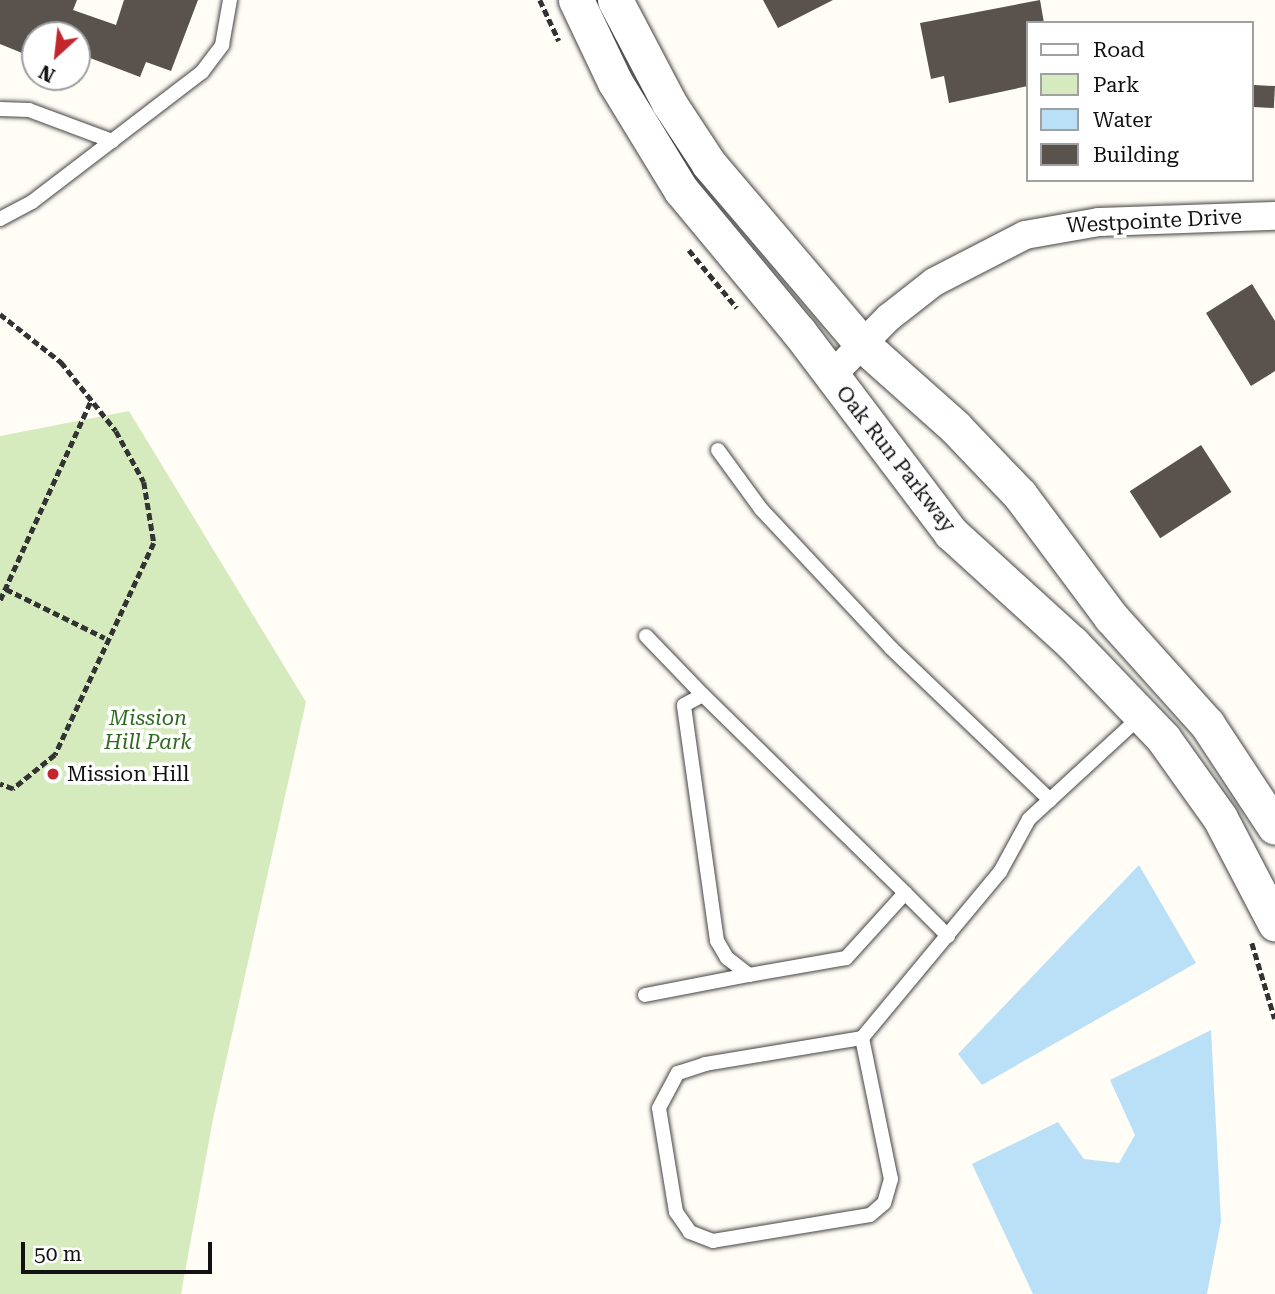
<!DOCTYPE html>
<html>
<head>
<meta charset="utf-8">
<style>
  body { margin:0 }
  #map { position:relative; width:1275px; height:1294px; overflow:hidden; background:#fffdf5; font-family:"Roboto Serif",serif }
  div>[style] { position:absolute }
  .green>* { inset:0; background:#d5ebbd }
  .water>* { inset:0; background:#b9e0f7 }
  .building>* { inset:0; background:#5a524d; transform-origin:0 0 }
  .path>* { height:4.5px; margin-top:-2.25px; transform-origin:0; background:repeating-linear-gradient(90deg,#333 0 7px,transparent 0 10.5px) }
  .roads { filter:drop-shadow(0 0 2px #444) drop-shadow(0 0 2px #444) }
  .service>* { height:14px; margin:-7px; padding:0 7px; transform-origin:7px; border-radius:7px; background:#fff }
  .minor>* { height:28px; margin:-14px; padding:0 14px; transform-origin:14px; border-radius:14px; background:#fff }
  .tertiary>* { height:35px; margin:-17.5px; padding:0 17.5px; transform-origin:17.5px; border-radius:17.5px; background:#fff }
  .dots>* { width:19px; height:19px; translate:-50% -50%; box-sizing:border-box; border:4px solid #fff; border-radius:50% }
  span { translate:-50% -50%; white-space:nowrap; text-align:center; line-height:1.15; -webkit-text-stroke:7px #fff; paint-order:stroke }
  .street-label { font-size:21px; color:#111 }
  .park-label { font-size:21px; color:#2f6b1f; font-style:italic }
  .poi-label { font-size:21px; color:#111 }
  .left { translate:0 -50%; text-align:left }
  .legend { position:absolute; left:1026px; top:21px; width:228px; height:161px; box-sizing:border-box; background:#fff; border:2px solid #a0a0a0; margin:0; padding:9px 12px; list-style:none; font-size:21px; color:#111 }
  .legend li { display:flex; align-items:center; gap:14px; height:35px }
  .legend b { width:35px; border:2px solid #a0a0a0 }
  .north { position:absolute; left:21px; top:21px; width:70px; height:70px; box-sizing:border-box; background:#fff; border:2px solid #a0a0a0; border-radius:50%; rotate:207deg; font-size:19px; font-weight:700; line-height:28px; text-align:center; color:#111 }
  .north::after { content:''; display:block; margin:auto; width:24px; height:32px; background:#c4262e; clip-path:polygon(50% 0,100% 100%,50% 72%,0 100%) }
  .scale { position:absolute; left:21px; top:1242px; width:191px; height:32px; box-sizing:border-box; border:4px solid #111; border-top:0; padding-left:9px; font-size:21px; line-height:24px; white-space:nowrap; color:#111; -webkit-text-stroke:5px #fff; paint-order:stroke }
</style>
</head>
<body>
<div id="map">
  <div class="green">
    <i style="clip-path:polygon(129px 411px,306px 702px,213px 1119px,181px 1294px,0 1294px,0 436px)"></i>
  </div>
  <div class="water">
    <i style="clip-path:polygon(1139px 865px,1196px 963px,982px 1085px,958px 1054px)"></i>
    <i style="clip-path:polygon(1211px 1030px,1221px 1221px,1207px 1294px,1033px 1294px,972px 1164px,1058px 1122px,1084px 1159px,1119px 1163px,1135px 1135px,1110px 1080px)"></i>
  </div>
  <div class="building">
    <i style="clip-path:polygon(0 0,77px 0,73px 10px,116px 25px,124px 0,198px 0,171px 71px,146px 62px,140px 77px,77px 53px,77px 35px,28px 35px,22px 53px,0 44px)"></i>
    <i style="clip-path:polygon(763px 0,833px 0,778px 28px)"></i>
    <i style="clip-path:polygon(1040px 0,1044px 23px,1028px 23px,1028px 86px,949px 103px,944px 76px,931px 79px,920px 23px)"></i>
    <i style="left:1254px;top:85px;width:21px;height:22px;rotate:3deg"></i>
    <i style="clip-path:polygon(1252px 284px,1275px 321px,1275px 371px,1251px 386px,1206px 313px)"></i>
    <i style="left:1201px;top:445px;width:56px;height:85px;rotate:57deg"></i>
  </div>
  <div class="path">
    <i style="left:540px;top:0;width:45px;rotate:65.1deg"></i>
    <i style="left:689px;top:250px;width:75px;rotate:50.4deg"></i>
    <i style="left:0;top:314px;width:78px;rotate:38.2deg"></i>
    <i style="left:61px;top:362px;width:88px;rotate:51.4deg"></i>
    <i style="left:116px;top:431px;width:58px;rotate:61.2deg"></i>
    <i style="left:144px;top:482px;width:62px;rotate:80.7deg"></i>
    <i style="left:154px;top:543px;width:234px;rotate:115deg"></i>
    <i style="left:55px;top:755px;width:54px;rotate:141deg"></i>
    <i style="left:13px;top:789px;width:14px;rotate:-159deg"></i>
    <i style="left:6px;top:589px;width:110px;rotate:26.3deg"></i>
    <i style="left:0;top:600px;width:220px;rotate:-65.5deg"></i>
    <i style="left:1252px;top:943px;width:79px;rotate:73.2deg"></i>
  </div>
  <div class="roads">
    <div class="service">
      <i style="left:0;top:109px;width:29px;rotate:2deg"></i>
      <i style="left:29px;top:110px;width:89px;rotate:20.5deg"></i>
      <i style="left:0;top:219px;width:36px;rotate:-28deg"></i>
      <i style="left:32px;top:202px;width:214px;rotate:-37.4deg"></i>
      <i style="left:202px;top:72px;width:34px;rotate:-53deg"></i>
      <i style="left:222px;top:45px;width:46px;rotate:-79.9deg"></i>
      <i style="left:718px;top:450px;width:73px;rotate:53.9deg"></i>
      <i style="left:761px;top:509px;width:190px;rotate:46.9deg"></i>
      <i style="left:891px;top:648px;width:220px;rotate:43.7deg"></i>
      <i style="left:646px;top:636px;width:82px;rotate:46deg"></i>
      <i style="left:905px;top:893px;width:88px;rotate:132.2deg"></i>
      <i style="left:846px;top:958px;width:98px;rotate:170.1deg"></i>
      <i style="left:749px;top:975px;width:28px;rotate:-142deg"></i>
      <i style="left:727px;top:958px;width:20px;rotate:-120deg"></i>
      <i style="left:717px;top:941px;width:238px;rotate:-98deg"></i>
      <i style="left:684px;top:705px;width:21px;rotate:-28deg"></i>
      <i style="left:703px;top:695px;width:283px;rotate:44.4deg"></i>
      <i style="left:905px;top:893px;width:61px;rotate:45deg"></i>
      <i style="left:645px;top:995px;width:106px;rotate:-10.9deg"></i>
      <i style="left:862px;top:1038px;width:144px;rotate:78.4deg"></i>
      <i style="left:891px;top:1179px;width:25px;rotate:106deg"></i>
      <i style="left:884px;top:1203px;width:18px;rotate:139deg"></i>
      <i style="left:870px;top:1215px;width:159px;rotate:170.6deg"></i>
      <i style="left:713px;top:1241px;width:25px;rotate:-159deg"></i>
      <i style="left:690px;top:1232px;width:24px;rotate:-125deg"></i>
      <i style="left:676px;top:1212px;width:105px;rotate:-99.3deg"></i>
      <i style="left:659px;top:1108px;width:40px;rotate:-62deg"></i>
      <i style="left:678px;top:1073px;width:28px;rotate:-18deg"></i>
      <i style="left:705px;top:1064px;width:159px;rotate:-9.4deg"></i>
      <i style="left:862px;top:1038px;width:216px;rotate:-50.3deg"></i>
      <i style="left:1000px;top:872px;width:60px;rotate:-61.3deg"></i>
      <i style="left:1029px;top:819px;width:152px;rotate:-42.6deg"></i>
    </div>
    <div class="minor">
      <i style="left:832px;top:375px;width:80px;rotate:-45.5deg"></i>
      <i style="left:888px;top:318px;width:58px;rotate:-38deg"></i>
      <i style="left:934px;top:282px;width:102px;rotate:-27.3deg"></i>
      <i style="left:1025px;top:235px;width:75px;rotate:-10deg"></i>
      <i style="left:1099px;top:222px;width:176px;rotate:-2deg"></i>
    </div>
    <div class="tertiary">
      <i style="left:576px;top:0;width:91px;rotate:64.6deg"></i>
      <i style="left:615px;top:82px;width:127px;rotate:58.6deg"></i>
      <i style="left:681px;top:190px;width:185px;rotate:50.3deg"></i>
      <i style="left:799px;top:332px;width:252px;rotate:52.9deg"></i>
      <i style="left:951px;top:533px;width:164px;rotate:42.3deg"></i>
      <i style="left:1072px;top:643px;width:132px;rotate:46.2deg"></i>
      <i style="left:1163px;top:738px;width:98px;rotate:54.5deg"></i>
      <i style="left:1220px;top:818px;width:119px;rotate:62.4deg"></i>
      <i style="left:615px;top:0;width:116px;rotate:62.3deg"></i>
      <i style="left:669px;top:103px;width:73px;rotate:56.7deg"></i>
      <i style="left:709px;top:164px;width:236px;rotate:49.6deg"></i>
      <i style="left:862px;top:344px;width:125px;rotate:41.7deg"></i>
      <i style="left:955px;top:427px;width:94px;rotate:46.3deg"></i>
      <i style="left:1020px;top:495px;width:152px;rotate:53.3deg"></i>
      <i style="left:1111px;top:617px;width:144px;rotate:48.1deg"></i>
      <i style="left:1207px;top:724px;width:123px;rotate:56.6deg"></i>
    </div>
  </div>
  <div class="dots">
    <i style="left:53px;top:774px;background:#c4262e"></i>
  </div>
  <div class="street-label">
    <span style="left:1154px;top:221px;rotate:-3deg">Westpointe Drive</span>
    <span style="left:896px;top:459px;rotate:52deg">Oak Run Parkway</span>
  </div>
  <div class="park-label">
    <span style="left:148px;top:730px">Mission<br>Hill Park</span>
  </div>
  <div class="poi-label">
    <span class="left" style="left:67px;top:774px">Mission Hill</span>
  </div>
  <ul class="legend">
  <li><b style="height:9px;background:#fff"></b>Road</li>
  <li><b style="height:19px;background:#d5ebbd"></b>Park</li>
  <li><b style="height:19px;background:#b9e0f7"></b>Water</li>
  <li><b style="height:19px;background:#5a524d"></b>Building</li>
  </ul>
  <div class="north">N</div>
  <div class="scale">50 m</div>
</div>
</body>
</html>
